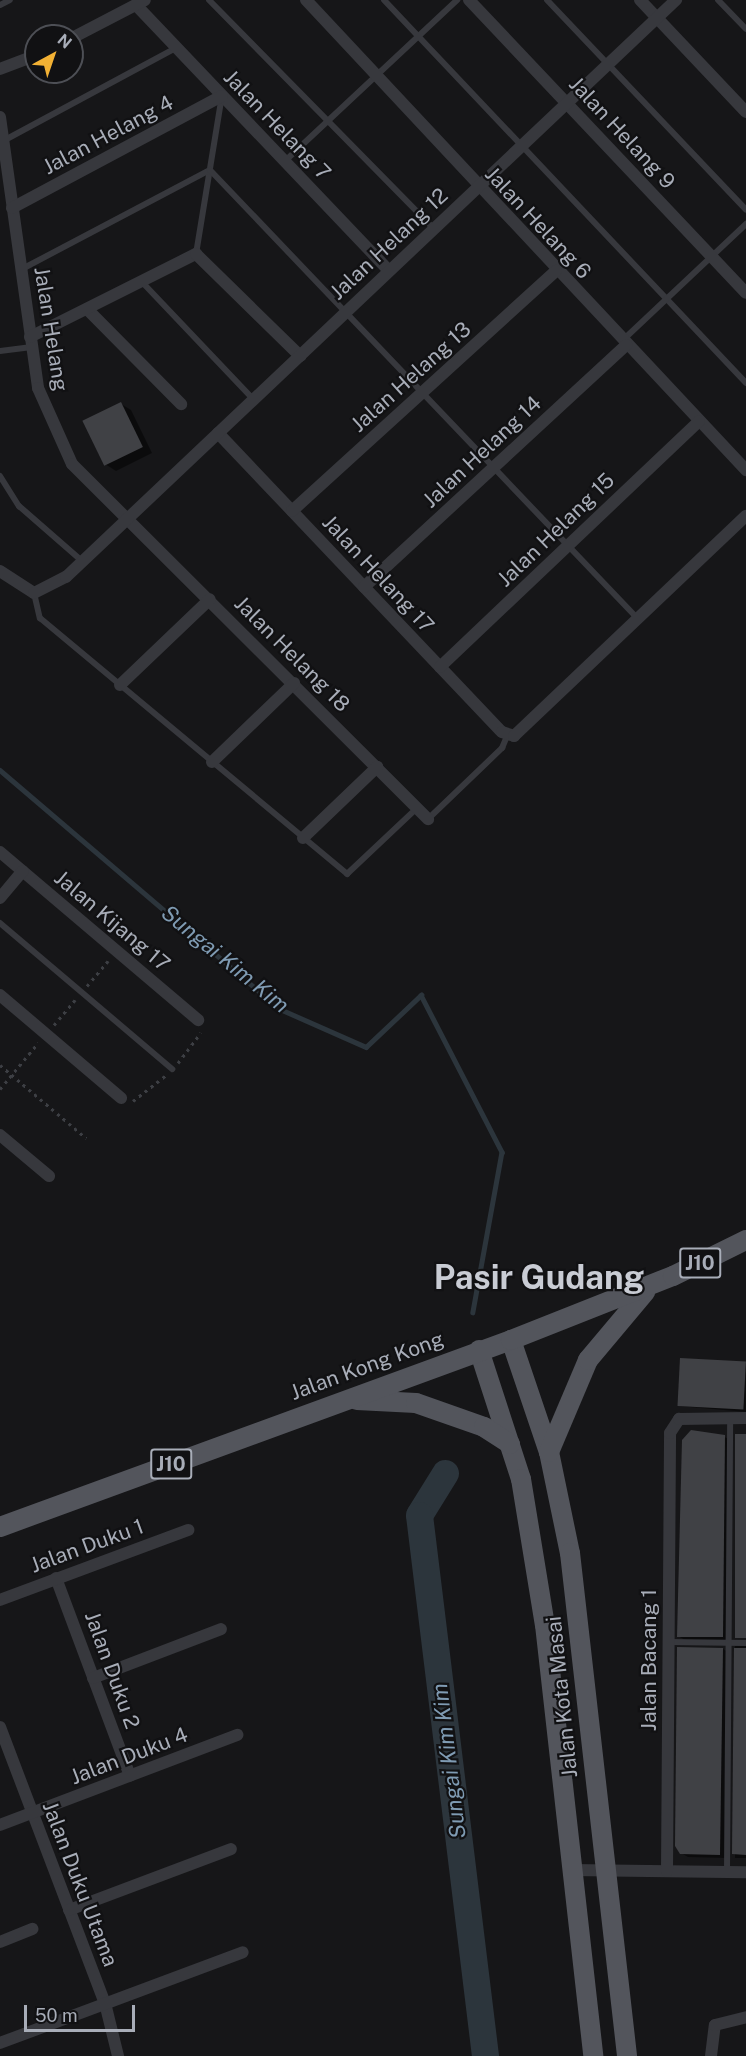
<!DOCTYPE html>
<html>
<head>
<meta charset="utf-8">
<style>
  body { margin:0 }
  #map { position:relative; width:746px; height:2056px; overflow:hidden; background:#161618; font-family:"Public Sans",sans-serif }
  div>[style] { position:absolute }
  .shadow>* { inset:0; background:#0007; transform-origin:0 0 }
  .stream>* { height:4.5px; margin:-2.25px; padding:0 2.25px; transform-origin:2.25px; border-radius:2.25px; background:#2c353c }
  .river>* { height:27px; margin:-13.5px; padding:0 13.5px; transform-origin:13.5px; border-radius:13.5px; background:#2c353c }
  .building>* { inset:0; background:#404145; transform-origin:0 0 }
  .path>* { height:3px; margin-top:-1.5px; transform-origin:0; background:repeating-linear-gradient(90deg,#3d3f44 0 3px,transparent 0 7.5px) }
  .lane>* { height:6px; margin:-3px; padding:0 3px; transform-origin:3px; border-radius:3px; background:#37383d }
  .street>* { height:12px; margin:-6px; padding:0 6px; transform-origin:6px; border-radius:6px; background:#37383d }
  .primary>* { height:20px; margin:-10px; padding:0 10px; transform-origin:10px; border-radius:10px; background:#53555c }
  span { translate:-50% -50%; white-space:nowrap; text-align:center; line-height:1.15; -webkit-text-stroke:4.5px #111113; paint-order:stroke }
  .shield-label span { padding:2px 4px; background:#111113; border:2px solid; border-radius:4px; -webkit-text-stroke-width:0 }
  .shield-label { font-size:20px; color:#a8adb8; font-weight:700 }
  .street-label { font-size:21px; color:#a8adb8 }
  .water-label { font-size:22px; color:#7f9bb3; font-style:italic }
  .town-label { font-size:33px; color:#c9ccd4; font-weight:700 }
  .north { position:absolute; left:24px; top:24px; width:60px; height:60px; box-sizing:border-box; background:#111113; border:2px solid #4d4f55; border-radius:50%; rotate:40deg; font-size:16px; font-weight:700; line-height:24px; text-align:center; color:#a8adb8 }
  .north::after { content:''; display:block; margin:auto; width:21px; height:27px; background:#f2b134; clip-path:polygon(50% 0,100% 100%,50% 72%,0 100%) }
  .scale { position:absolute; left:24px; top:2005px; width:111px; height:27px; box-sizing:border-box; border:3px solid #a8adb8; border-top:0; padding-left:8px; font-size:18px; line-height:21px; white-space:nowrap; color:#a8adb8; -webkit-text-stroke:4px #111113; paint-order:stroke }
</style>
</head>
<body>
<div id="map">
  <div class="shadow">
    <i style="clip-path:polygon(121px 404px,131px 410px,152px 453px,116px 471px,105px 464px)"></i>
    <i style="clip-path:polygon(746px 1363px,746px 1412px,679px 1406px)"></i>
    <i style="clip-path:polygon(723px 1436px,730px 1440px,730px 1640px,685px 1640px,678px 1636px)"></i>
    <i style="left:746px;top:1646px;width:212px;height:11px;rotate:90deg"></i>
    <i style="clip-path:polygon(723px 1649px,730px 1653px,726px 1858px,688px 1857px,681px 1853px)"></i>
  </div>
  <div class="stream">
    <i style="left:0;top:770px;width:368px;rotate:40.5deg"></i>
    <i style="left:280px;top:1009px;width:94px;rotate:23.8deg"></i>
    <i style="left:366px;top:1047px;width:76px;rotate:-43.4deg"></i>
    <i style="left:421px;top:995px;width:177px;rotate:62.7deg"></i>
    <i style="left:502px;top:1152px;width:163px;rotate:100.3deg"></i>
  </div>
  <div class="river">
    <i style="left:445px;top:1473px;width:49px;rotate:121.8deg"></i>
    <i style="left:419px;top:1515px;width:545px;rotate:83.04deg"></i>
  </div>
  <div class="building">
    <i style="left:121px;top:402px;width:50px;height:43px;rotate:64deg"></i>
    <i style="left:680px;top:1358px;width:66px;height:48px;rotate:3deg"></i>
    <i style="clip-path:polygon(691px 1430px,725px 1435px,723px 1637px,677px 1637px,682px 1440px)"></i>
    <i style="left:746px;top:1434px;width:204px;height:11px;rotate:90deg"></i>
    <i style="clip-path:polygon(677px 1647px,723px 1648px,720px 1855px,680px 1854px,675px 1846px)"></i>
    <i style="clip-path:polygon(734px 1648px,746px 1648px,746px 1855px,732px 1854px)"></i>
  </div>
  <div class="path">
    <i style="left:87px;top:986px;width:33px;rotate:-50deg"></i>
    <i style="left:54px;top:1025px;width:33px;rotate:-50deg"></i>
    <i style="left:178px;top:1063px;width:38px;rotate:-53deg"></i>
    <i style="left:0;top:1065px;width:113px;rotate:40.3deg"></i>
    <i style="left:0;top:1089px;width:60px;rotate:-50.4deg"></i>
    <i style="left:133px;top:1101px;width:41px;rotate:-38deg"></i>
  </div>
  <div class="lane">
    <i style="left:209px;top:0;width:321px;rotate:45.5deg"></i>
    <i style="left:384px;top:0;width:527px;rotate:46.61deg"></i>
    <i style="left:547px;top:0;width:289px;rotate:46.5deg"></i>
    <i style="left:718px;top:0;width:40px;rotate:46deg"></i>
    <i style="left:0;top:5px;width:11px;rotate:-27deg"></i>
    <i style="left:3px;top:141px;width:196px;rotate:-28.3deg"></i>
    <i style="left:285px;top:161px;width:236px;rotate:-43.1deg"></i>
    <i style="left:196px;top:254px;width:160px;rotate:-80.7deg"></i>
    <i style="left:22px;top:269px;width:212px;rotate:-27.8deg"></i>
    <i style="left:210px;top:170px;width:620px;rotate:46.37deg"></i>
    <i style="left:142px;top:282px;width:163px;rotate:46.5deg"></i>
    <i style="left:624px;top:339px;width:168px;rotate:-43.3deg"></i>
    <i style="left:0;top:351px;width:32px;rotate:-7deg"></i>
    <i style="left:0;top:476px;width:36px;rotate:58deg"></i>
    <i style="left:19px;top:506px;width:84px;rotate:41.1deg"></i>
    <i style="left:34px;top:593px;width:26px;rotate:77deg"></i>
    <i style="left:40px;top:618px;width:400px;rotate:39.8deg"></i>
    <i style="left:347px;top:874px;width:96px;rotate:-43.3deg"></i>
    <i style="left:428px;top:819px;width:103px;rotate:-43.8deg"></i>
    <i style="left:502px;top:748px;width:15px;rotate:-67deg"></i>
    <i style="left:0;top:923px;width:226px;rotate:40.3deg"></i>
    <i style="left:669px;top:1642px;width:77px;rotate:0.7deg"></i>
    <i style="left:727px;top:1872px;width:453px;rotate:-89.6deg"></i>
  </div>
  <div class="street">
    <i style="left:306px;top:0;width:644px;rotate:46.89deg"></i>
    <i style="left:469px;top:0;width:403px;rotate:46.6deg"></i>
    <i style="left:640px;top:0;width:154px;rotate:46.6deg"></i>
    <i style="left:136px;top:5px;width:367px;rotate:46.4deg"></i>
    <i style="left:72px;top:38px;width:82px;rotate:-27.5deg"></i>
    <i style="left:0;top:69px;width:39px;rotate:-21deg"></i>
    <i style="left:0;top:117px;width:274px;rotate:82deg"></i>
    <i style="left:38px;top:388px;width:83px;rotate:65.9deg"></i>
    <i style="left:72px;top:464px;width:503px;rotate:44.92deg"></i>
    <i style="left:12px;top:208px;width:238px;rotate:-28.1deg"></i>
    <i style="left:87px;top:309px;width:134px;rotate:45.3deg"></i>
    <i style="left:30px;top:337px;width:186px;rotate:-26.6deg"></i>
    <i style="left:196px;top:254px;width:146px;rotate:44.4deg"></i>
    <i style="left:218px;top:433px;width:412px;rotate:46.5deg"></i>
    <i style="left:502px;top:732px;width:13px;rotate:18deg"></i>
    <i style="left:514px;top:736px;width:320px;rotate:-43.5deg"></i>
    <i style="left:292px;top:511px;width:357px;rotate:-42.3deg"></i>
    <i style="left:0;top:571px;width:40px;rotate:32.9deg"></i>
    <i style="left:34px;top:593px;width:36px;rotate:-27deg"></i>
    <i style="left:66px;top:577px;width:840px;rotate:-43.41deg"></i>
    <i style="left:364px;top:587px;width:357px;rotate:-42.7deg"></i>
    <i style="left:440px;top:667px;width:357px;rotate:-43.5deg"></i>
    <i style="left:120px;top:685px;width:124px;rotate:-43.7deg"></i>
    <i style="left:212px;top:762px;width:114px;rotate:-43.9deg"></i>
    <i style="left:303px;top:838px;width:103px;rotate:-43.8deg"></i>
    <i style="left:0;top:852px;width:260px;rotate:40.3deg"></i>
    <i style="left:0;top:898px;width:35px;rotate:-50deg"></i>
    <i style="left:0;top:995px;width:159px;rotate:40.4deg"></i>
    <i style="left:0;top:1135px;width:64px;rotate:39.9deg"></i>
    <i style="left:56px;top:1578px;width:211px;rotate:69.5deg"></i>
    <i style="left:0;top:1600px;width:201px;rotate:-20.4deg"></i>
    <i style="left:93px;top:1678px;width:137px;rotate:-20.9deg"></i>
    <i style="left:0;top:1727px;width:295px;rotate:69.2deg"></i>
    <i style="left:105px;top:2003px;width:55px;rotate:76.2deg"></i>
    <i style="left:0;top:1825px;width:254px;rotate:-20.8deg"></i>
    <i style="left:571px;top:1870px;width:175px;rotate:0.7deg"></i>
    <i style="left:667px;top:1871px;width:438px;rotate:-89.6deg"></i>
    <i style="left:670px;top:1433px;width:17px;rotate:-57deg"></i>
    <i style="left:679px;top:1419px;width:67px;rotate:-0.9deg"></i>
    <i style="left:69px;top:1910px;width:173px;rotate:-20.6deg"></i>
    <i style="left:0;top:1942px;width:35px;rotate:-22deg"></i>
    <i style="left:0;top:2043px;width:259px;rotate:-20.5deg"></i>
    <i style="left:711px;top:2056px;width:31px;rotate:-83deg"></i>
    <i style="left:715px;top:2025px;width:32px;rotate:-14deg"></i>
  </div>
  <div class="primary">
    <i style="left:511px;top:1340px;width:118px;rotate:71.3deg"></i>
    <i style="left:549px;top:1452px;width:103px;rotate:78.3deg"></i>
    <i style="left:570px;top:1553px;width:506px;rotate:83.53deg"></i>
    <i style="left:479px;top:1350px;width:136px;rotate:72deg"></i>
    <i style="left:521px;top:1479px;width:148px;rotate:80.7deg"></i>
    <i style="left:545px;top:1625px;width:434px;rotate:83.6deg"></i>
    <i style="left:357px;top:1400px;width:59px;rotate:2.9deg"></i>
    <i style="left:416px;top:1403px;width:72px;rotate:19.4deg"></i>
    <i style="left:484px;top:1427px;width:31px;rotate:33deg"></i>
    <i style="left:549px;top:1452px;width:100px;rotate:-67deg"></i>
    <i style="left:588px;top:1360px;width:89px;rotate:-50deg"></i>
    <i style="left:0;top:1527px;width:544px;rotate:-20.1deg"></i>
    <i style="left:511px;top:1340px;width:174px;rotate:-21.6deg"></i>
    <i style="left:673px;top:1276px;width:81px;rotate:-26.3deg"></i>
  </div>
  <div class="shield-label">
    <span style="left:700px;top:1263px">J10</span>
    <span style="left:171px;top:1464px">J10</span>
  </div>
  <div class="street-label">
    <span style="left:277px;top:125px;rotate:46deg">Jalan Helang 7</span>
    <span style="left:622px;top:133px;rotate:47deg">Jalan Helang 9</span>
    <span style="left:108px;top:135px;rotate:-28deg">Jalan Helang 4</span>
    <span style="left:538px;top:223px;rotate:47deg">Jalan Helang 6</span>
    <span style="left:389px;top:244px;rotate:-43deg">Jalan Helang 12</span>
    <span style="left:51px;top:329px;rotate:81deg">Jalan Helang</span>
    <span style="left:411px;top:377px;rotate:-42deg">Jalan Helang 13</span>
    <span style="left:482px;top:452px;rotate:-43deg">Jalan Helang 14</span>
    <span style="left:556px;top:530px;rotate:-44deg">Jalan Helang 15</span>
    <span style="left:378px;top:574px;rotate:47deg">Jalan Helang 17</span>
    <span style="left:292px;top:654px;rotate:45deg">Jalan Helang 18</span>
    <span style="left:112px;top:921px;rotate:40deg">Jalan Kijang 17</span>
    <span style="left:367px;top:1366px;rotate:-20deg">Jalan Kong Kong</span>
    <span style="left:87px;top:1546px;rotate:-20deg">Jalan Duku 1</span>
    <span style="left:649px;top:1660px;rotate:-90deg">Jalan Bacang 1</span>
    <span style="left:112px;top:1670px;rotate:70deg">Jalan Duku 2</span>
    <span style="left:562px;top:1697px;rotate:-96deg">Jalan Kota Masai</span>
    <span style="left:129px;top:1756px;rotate:-21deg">Jalan Duku 4</span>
    <span style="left:80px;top:1884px;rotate:69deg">Jalan Duku Utama</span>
  </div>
  <div class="water-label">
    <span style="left:225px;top:959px;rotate:39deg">Sungai Kim Kim</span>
    <span style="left:449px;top:1761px;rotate:-97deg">Sungai Kim Kim</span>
  </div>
  <div class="town-label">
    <span style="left:539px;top:1278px">Pasir Gudang</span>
  </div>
  <div class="north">N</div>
  <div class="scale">50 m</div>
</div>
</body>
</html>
